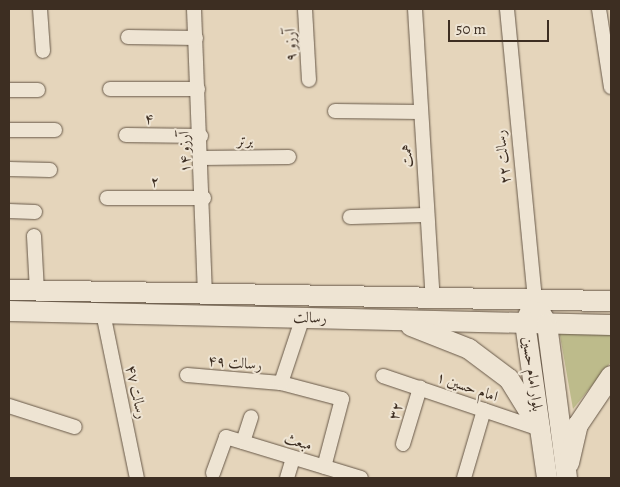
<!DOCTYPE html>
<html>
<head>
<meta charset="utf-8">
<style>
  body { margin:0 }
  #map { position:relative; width:620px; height:487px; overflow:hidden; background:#e5d5bb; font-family:Alegreya,Amiri,serif }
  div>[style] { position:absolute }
  .green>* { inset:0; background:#bdbb8b }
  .roads { filter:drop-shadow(0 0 1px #675848) drop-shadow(0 0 1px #675848) }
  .minor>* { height:14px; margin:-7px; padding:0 7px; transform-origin:7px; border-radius:7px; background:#eee4d3 }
  .secondary>* { height:20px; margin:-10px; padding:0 10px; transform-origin:10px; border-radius:10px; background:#eee4d3 }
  span { translate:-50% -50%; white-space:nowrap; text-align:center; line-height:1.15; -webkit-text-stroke:4px #eee4d3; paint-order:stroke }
  .street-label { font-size:15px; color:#3d2e22 }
  .frame { position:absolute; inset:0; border:10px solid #3d2e22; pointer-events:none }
  .scale { position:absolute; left:448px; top:20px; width:101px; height:22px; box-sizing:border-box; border:2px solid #3d2e22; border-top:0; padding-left:6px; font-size:15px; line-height:18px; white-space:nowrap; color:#3d2e22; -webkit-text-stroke:4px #eee4d3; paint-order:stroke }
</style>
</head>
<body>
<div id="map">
  <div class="green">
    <i style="clip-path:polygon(559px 330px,611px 332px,611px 362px,573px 409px)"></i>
  </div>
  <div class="roads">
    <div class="minor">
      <i style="left:40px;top:9px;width:42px;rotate:85.9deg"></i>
      <i style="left:194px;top:9px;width:286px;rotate:87.8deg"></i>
      <i style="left:305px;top:9px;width:71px;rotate:86.8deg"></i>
      <i style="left:415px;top:9px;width:292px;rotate:86.5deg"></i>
      <i style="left:507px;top:9px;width:294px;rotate:84.5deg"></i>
      <i style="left:599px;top:9px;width:79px;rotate:81.3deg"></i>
      <i style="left:128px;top:37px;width:68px;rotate:0.8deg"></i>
      <i style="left:110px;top:89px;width:88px"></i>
      <i style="left:9px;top:90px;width:29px"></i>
      <i style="left:335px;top:111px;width:85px;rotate:0.7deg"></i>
      <i style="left:9px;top:130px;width:46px"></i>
      <i style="left:126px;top:135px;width:75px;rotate:0.8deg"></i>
      <i style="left:201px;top:158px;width:88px;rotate:-0.7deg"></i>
      <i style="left:9px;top:169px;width:41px;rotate:1.4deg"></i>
      <i style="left:107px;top:198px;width:97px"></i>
      <i style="left:9px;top:211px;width:26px;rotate:2deg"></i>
      <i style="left:350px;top:217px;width:77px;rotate:-1.5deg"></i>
      <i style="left:34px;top:236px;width:55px;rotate:86.9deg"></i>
      <i style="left:103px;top:313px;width:168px;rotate:78.4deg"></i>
      <i style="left:187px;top:375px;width:94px;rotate:4.9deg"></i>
      <i style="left:281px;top:383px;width:63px;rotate:14.7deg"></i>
      <i style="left:342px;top:399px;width:70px;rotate:104.8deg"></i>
      <i style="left:383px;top:376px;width:166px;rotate:18.7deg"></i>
      <i style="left:281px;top:383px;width:70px;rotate:-71.6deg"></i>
      <i style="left:9px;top:406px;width:69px;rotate:17.7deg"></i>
      <i style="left:243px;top:442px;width:26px;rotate:-72deg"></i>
      <i style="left:403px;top:444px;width:59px;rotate:-73.1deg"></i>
      <i style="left:213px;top:473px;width:38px;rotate:-70deg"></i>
      <i style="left:226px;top:437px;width:141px;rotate:16.9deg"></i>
      <i style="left:287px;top:478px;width:21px;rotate:-73deg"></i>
      <i style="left:464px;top:478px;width:71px;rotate:-73.6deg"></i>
    </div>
    <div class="secondary">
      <i style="left:9px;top:290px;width:602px;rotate:1.05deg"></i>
      <i style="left:531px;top:310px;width:14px;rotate:115deg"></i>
      <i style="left:525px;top:323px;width:157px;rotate:81.9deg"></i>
      <i style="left:9px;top:311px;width:602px;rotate:1.33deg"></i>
      <i style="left:540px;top:312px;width:14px;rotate:60deg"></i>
      <i style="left:547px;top:324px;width:155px;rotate:82.6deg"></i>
      <i style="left:411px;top:326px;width:62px;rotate:21.6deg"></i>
      <i style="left:469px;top:349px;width:50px;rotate:36.9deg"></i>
      <i style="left:509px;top:379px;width:59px;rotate:58.2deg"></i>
      <i style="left:569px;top:463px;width:39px;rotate:-77deg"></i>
      <i style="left:578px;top:425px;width:59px;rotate:-56deg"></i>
    </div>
  </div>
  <div class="street-label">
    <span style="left:291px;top:45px;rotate:-93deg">۹ آرزو</span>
    <span style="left:149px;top:119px;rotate:1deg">۴</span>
    <span style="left:245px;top:141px;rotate:-1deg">برتر</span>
    <span style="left:185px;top:152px;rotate:-92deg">۱۴ آرزو</span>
    <span style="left:407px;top:156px;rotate:-94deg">همت</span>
    <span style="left:503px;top:157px;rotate:-96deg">رسالت ۲۲</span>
    <span style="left:155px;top:182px">۲</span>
    <span style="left:310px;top:318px;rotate:1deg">رسالت</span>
    <span style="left:235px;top:363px;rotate:5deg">رسالت ۴۹</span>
    <span style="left:532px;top:374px;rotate:82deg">بلوار امام حسین</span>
    <span style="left:467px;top:387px;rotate:19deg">امام حسین ۱</span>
    <span style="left:136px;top:392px;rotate:78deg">رسالت ۴۷</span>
    <span style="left:396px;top:411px;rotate:-73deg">۳۲</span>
    <span style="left:298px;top:442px;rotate:17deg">مبعث</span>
  </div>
  <div class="frame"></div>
  <div class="scale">50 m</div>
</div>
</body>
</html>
